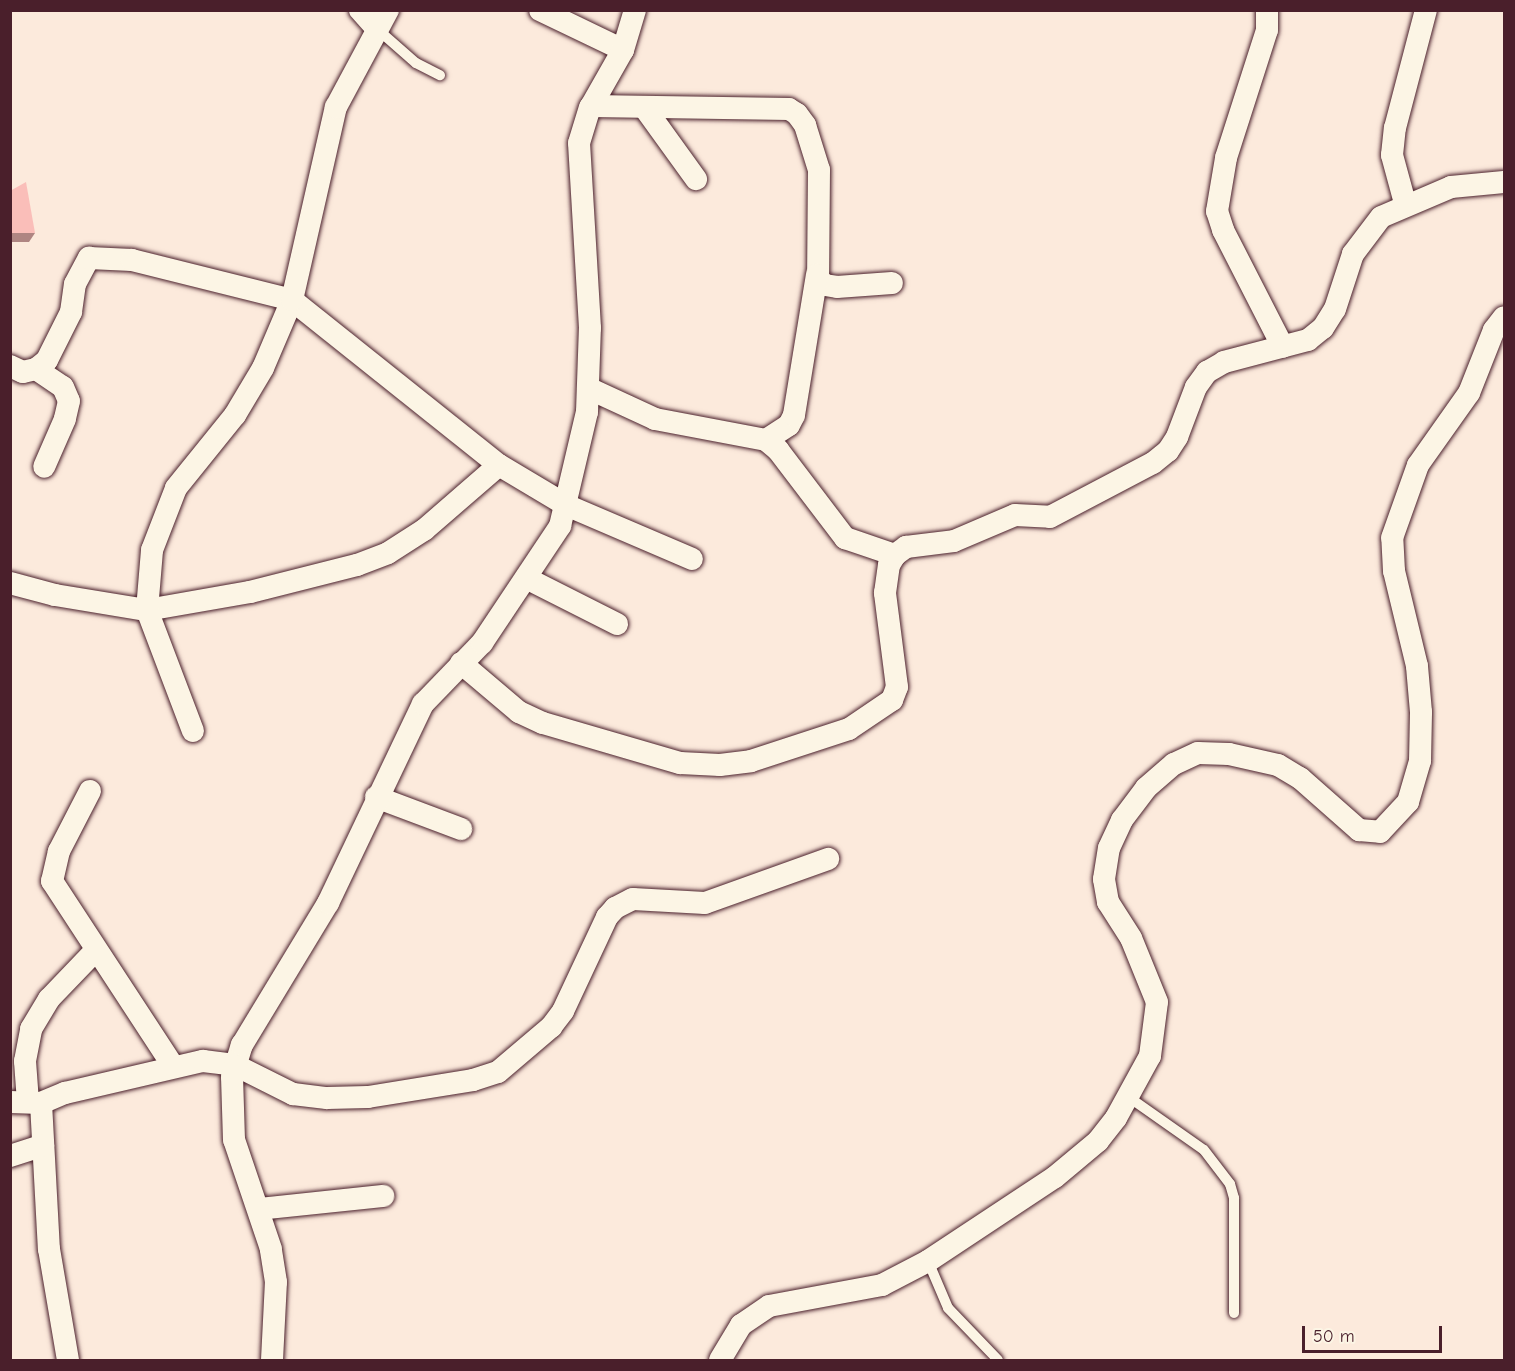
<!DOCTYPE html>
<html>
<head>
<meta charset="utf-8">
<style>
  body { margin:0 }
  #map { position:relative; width:1515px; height:1371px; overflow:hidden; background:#fceadc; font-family:"Comic Neue",sans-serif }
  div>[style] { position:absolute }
  .roads { filter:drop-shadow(0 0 2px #4a1f2b) drop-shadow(0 0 2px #4a1f2b) }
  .service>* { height:10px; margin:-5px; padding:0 5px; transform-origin:5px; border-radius:5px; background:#fcf5e5 }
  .minor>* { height:22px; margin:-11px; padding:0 11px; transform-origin:11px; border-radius:11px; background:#fcf5e5 }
  .shaded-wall>* { inset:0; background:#af8582 }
  .building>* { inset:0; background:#fabeb9 }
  span { translate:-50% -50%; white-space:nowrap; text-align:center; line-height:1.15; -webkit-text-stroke:4.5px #fcf5e5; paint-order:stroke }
  .frame { position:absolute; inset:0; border:12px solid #4a1f2b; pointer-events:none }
  .scale { position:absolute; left:1302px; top:1326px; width:140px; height:27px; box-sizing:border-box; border:3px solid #4a1f2b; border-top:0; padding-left:8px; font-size:18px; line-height:21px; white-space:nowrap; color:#4a1f2b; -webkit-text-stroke:4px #fcf5e5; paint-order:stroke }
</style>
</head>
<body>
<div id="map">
  <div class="roads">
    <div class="service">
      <i style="left:376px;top:28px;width:53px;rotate:41.2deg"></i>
      <i style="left:416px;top:63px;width:27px;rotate:27deg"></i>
      <i style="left:1130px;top:1098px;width:90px;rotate:35.1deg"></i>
      <i style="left:1204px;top:1150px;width:43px;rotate:52.6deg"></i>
      <i style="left:1230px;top:1184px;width:15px;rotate:74deg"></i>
      <i style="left:1234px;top:1198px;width:115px;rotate:90deg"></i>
      <i style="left:928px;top:1261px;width:51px;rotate:66.9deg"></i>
      <i style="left:948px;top:1308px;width:72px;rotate:46.1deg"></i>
    </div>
    <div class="minor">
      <i style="left:360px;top:10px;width:24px;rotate:48deg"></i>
      <i style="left:540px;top:10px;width:92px;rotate:25.7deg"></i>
      <i style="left:1267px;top:10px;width:20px;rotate:90deg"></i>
      <i style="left:1267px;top:30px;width:134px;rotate:107.8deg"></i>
      <i style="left:1226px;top:158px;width:54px;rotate:99.6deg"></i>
      <i style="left:1217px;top:211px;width:20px;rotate:72deg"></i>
      <i style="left:1223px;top:230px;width:131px;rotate:62.9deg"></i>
      <i style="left:591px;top:106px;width:198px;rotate:0.9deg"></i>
      <i style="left:789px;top:109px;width:9px;rotate:32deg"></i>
      <i style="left:797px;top:114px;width:14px;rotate:54deg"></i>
      <i style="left:805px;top:125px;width:47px;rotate:72.7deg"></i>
      <i style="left:819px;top:170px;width:109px;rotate:90.5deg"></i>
      <i style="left:818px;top:279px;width:9px;rotate:41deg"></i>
      <i style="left:825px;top:285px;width:12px;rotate:9deg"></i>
      <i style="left:837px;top:287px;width:55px;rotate:-4.2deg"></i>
      <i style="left:644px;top:107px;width:89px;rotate:54.2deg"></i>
      <i style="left:1405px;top:203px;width:50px;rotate:-105.2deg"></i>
      <i style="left:1392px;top:155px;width:27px;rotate:-84deg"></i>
      <i style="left:1395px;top:128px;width:122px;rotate:-75.3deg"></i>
      <i style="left:10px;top:366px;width:14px;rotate:25deg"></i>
      <i style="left:23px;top:372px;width:13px;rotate:-13deg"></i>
      <i style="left:36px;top:369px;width:14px;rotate:-39deg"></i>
      <i style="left:47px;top:360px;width:54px;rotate:-63.4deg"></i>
      <i style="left:71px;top:312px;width:28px;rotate:-82deg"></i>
      <i style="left:75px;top:284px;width:30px;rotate:-62deg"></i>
      <i style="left:89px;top:258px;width:43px;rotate:2.7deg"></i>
      <i style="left:132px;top:260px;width:165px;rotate:14deg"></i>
      <i style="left:292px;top:300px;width:265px;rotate:38.6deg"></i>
      <i style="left:499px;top:465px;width:78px;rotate:30.8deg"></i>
      <i style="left:566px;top:505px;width:137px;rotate:23.2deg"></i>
      <i style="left:36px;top:369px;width:32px;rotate:34deg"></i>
      <i style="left:63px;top:387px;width:15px;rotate:67deg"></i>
      <i style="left:69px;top:401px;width:18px;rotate:103deg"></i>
      <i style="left:65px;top:419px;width:52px;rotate:113.6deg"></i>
      <i style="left:588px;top:388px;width:74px;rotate:24.8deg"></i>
      <i style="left:655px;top:419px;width:113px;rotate:10.7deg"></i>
      <i style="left:766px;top:440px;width:16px;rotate:40deg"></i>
      <i style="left:778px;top:450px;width:111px;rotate:52.7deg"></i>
      <i style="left:845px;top:538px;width:53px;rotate:18.8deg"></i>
      <i style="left:766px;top:440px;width:27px;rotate:-33deg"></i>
      <i style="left:789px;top:425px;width:11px;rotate:-63deg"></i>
      <i style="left:794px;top:415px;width:142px;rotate:-80.7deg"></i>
      <i style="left:526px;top:578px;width:102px;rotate:26.8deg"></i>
      <i style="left:10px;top:583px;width:47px;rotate:14.9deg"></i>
      <i style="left:55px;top:595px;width:93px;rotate:9.3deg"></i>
      <i style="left:147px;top:610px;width:105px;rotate:-9.9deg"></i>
      <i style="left:250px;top:592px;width:110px;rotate:-14.2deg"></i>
      <i style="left:357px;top:565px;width:33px;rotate:-21deg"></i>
      <i style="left:388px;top:553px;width:43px;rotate:-32.6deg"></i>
      <i style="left:424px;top:530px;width:99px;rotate:-40.9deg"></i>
      <i style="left:461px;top:663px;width:76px;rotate:40.2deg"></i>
      <i style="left:519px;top:712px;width:26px;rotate:25deg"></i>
      <i style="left:543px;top:723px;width:143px;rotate:16.3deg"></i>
      <i style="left:680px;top:763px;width:40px;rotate:2.9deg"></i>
      <i style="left:720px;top:765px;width:31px;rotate:-7deg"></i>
      <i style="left:751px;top:761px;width:103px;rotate:-18.1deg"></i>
      <i style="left:849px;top:729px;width:52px;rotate:-34deg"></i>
      <i style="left:892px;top:700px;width:14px;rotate:-69deg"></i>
      <i style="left:897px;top:687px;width:95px;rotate:-97.3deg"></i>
      <i style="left:885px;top:593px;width:28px;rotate:-82deg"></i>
      <i style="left:889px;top:565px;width:12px;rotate:-59deg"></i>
      <i style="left:895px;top:555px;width:14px;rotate:-36deg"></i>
      <i style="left:906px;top:547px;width:48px;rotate:-7.1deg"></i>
      <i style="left:954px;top:541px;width:66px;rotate:-23.1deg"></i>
      <i style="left:1015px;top:515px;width:35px;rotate:3deg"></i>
      <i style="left:1050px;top:517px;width:116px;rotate:-27.7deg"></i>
      <i style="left:1153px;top:463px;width:19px;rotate:-39deg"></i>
      <i style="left:1168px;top:451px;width:17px;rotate:-57deg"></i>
      <i style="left:1177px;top:437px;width:53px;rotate:-69.2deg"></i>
      <i style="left:1196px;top:387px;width:19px;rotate:-54deg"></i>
      <i style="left:1207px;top:372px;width:20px;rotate:-30deg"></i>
      <i style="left:1224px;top:362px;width:87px;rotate:-14.7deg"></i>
      <i style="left:1308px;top:340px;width:19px;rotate:-39deg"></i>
      <i style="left:1323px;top:328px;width:22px;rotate:-58deg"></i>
      <i style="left:1335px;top:309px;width:58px;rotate:-71.9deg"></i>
      <i style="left:1353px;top:254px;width:46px;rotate:-52.9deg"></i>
      <i style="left:1381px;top:217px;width:76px;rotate:-23.2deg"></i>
      <i style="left:1451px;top:187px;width:53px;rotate:-5.4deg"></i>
      <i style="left:193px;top:731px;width:129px;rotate:-110.8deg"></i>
      <i style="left:147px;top:610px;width:60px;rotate:-85.2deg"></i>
      <i style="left:152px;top:550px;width:66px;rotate:-68.8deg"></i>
      <i style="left:176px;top:488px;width:94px;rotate:-51.1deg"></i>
      <i style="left:235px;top:415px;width:55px;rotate:-59.2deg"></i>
      <i style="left:263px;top:368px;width:74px;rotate:-66.9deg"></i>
      <i style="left:292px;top:300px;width:198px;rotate:-77.2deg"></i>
      <i style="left:336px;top:107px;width:110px;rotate:-61.8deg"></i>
      <i style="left:90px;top:791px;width:68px;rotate:117.3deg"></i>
      <i style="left:59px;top:851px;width:31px;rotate:103deg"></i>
      <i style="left:52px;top:881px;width:221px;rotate:56.8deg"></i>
      <i style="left:376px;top:797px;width:91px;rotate:20.6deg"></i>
      <i style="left:10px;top:1102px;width:31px;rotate:2deg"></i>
      <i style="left:41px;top:1103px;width:26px;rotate:-23deg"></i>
      <i style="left:65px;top:1093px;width:142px;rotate:-13.1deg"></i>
      <i style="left:203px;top:1061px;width:32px;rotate:7deg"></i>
      <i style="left:235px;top:1065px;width:65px;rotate:26.6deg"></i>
      <i style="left:293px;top:1094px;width:34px;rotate:7deg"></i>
      <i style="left:327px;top:1098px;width:41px;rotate:-1.4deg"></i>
      <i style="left:368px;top:1097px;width:106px;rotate:-9.2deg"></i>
      <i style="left:473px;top:1080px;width:26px;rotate:-18deg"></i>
      <i style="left:498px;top:1072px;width:70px;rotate:-40.3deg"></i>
      <i style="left:551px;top:1027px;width:20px;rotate:-53deg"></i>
      <i style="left:563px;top:1011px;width:104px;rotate:-64.9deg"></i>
      <i style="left:607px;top:917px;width:12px;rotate:-48deg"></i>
      <i style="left:615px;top:908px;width:20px;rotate:-27deg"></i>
      <i style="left:633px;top:899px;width:72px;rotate:3.2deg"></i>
      <i style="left:705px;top:903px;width:131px;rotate:-19.7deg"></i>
      <i style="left:28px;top:1102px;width:41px;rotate:-94.2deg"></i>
      <i style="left:25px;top:1061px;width:33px;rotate:-79deg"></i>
      <i style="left:31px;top:1029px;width:35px;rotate:-59deg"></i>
      <i style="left:49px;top:999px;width:66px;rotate:-46.2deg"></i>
      <i style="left:41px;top:1103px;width:146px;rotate:86.9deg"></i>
      <i style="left:49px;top:1249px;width:113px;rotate:80.3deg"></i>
      <i style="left:10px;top:1156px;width:35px;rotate:-18deg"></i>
      <i style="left:259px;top:1209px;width:125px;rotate:-6deg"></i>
      <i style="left:272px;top:1360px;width:78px;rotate:-87.1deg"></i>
      <i style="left:276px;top:1282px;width:33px;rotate:-99deg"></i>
      <i style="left:271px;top:1249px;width:115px;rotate:-108.7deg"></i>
      <i style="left:234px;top:1140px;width:63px;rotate:-91.8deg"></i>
      <i style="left:232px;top:1077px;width:34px;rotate:-73deg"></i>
      <i style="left:242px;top:1045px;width:166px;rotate:-58.8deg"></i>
      <i style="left:328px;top:903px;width:221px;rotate:-64.5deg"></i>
      <i style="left:423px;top:704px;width:85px;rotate:-46deg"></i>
      <i style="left:482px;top:643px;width:141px;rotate:-56.3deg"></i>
      <i style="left:560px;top:526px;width:117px;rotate:-76.7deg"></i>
      <i style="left:587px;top:412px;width:84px;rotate:-88deg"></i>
      <i style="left:590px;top:328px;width:185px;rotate:-93.4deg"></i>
      <i style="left:579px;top:143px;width:37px;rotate:-73deg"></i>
      <i style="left:590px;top:108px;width:67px;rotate:-60.4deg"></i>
      <i style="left:623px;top:50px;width:42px;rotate:-73.3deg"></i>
      <i style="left:720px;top:1360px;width:41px;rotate:-59deg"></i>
      <i style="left:741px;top:1325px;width:34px;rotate:-34deg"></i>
      <i style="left:769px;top:1306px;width:115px;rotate:-10.5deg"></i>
      <i style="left:882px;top:1285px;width:52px;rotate:-27.6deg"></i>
      <i style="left:928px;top:1261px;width:152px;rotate:-33.5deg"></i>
      <i style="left:1055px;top:1177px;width:56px;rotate:-39.9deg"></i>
      <i style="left:1098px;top:1141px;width:29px;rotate:-52deg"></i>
      <i style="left:1116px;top:1118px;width:71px;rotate:-61.3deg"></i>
      <i style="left:1150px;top:1056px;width:54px;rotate:-82.6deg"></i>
      <i style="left:1157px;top:1002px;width:69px;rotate:-112.1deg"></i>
      <i style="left:1131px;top:938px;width:43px;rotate:-122.6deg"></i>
      <i style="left:1108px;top:902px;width:23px;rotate:-100deg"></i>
      <i style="left:1104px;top:879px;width:31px;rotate:-81deg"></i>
      <i style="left:1109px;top:848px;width:31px;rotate:-65deg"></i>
      <i style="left:1122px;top:820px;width:40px;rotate:-53deg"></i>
      <i style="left:1146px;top:788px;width:37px;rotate:-41deg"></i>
      <i style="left:1174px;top:764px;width:26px;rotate:-25deg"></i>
      <i style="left:1198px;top:753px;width:31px;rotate:2deg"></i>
      <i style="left:1229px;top:754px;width:50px;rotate:12.7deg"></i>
      <i style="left:1278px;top:765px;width:26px;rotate:31deg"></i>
      <i style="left:1300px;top:778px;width:79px;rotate:41.4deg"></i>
      <i style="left:1359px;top:830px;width:21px;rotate:5deg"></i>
      <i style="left:1380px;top:832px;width:41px;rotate:-47deg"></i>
      <i style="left:1408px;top:802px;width:43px;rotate:-73.7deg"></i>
      <i style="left:1420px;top:761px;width:49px;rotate:-88.8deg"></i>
      <i style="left:1421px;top:712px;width:46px;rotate:-95deg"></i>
      <i style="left:1417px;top:666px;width:98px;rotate:-103.6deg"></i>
      <i style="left:1394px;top:571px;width:33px;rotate:-93deg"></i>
      <i style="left:1392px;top:538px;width:77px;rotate:-70.4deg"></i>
      <i style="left:1418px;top:465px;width:88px;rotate:-54.7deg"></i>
      <i style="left:1469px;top:393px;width:68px;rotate:-68.4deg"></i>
      <i style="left:1494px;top:330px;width:16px;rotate:-52deg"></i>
    </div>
  </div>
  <div class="shaded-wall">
    <i style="clip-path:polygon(10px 233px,35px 233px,29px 242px,10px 242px)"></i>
  </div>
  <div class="building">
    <i style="clip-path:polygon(26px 182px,35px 233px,10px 233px,10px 191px)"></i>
  </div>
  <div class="frame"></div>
  <div class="scale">50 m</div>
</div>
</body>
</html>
